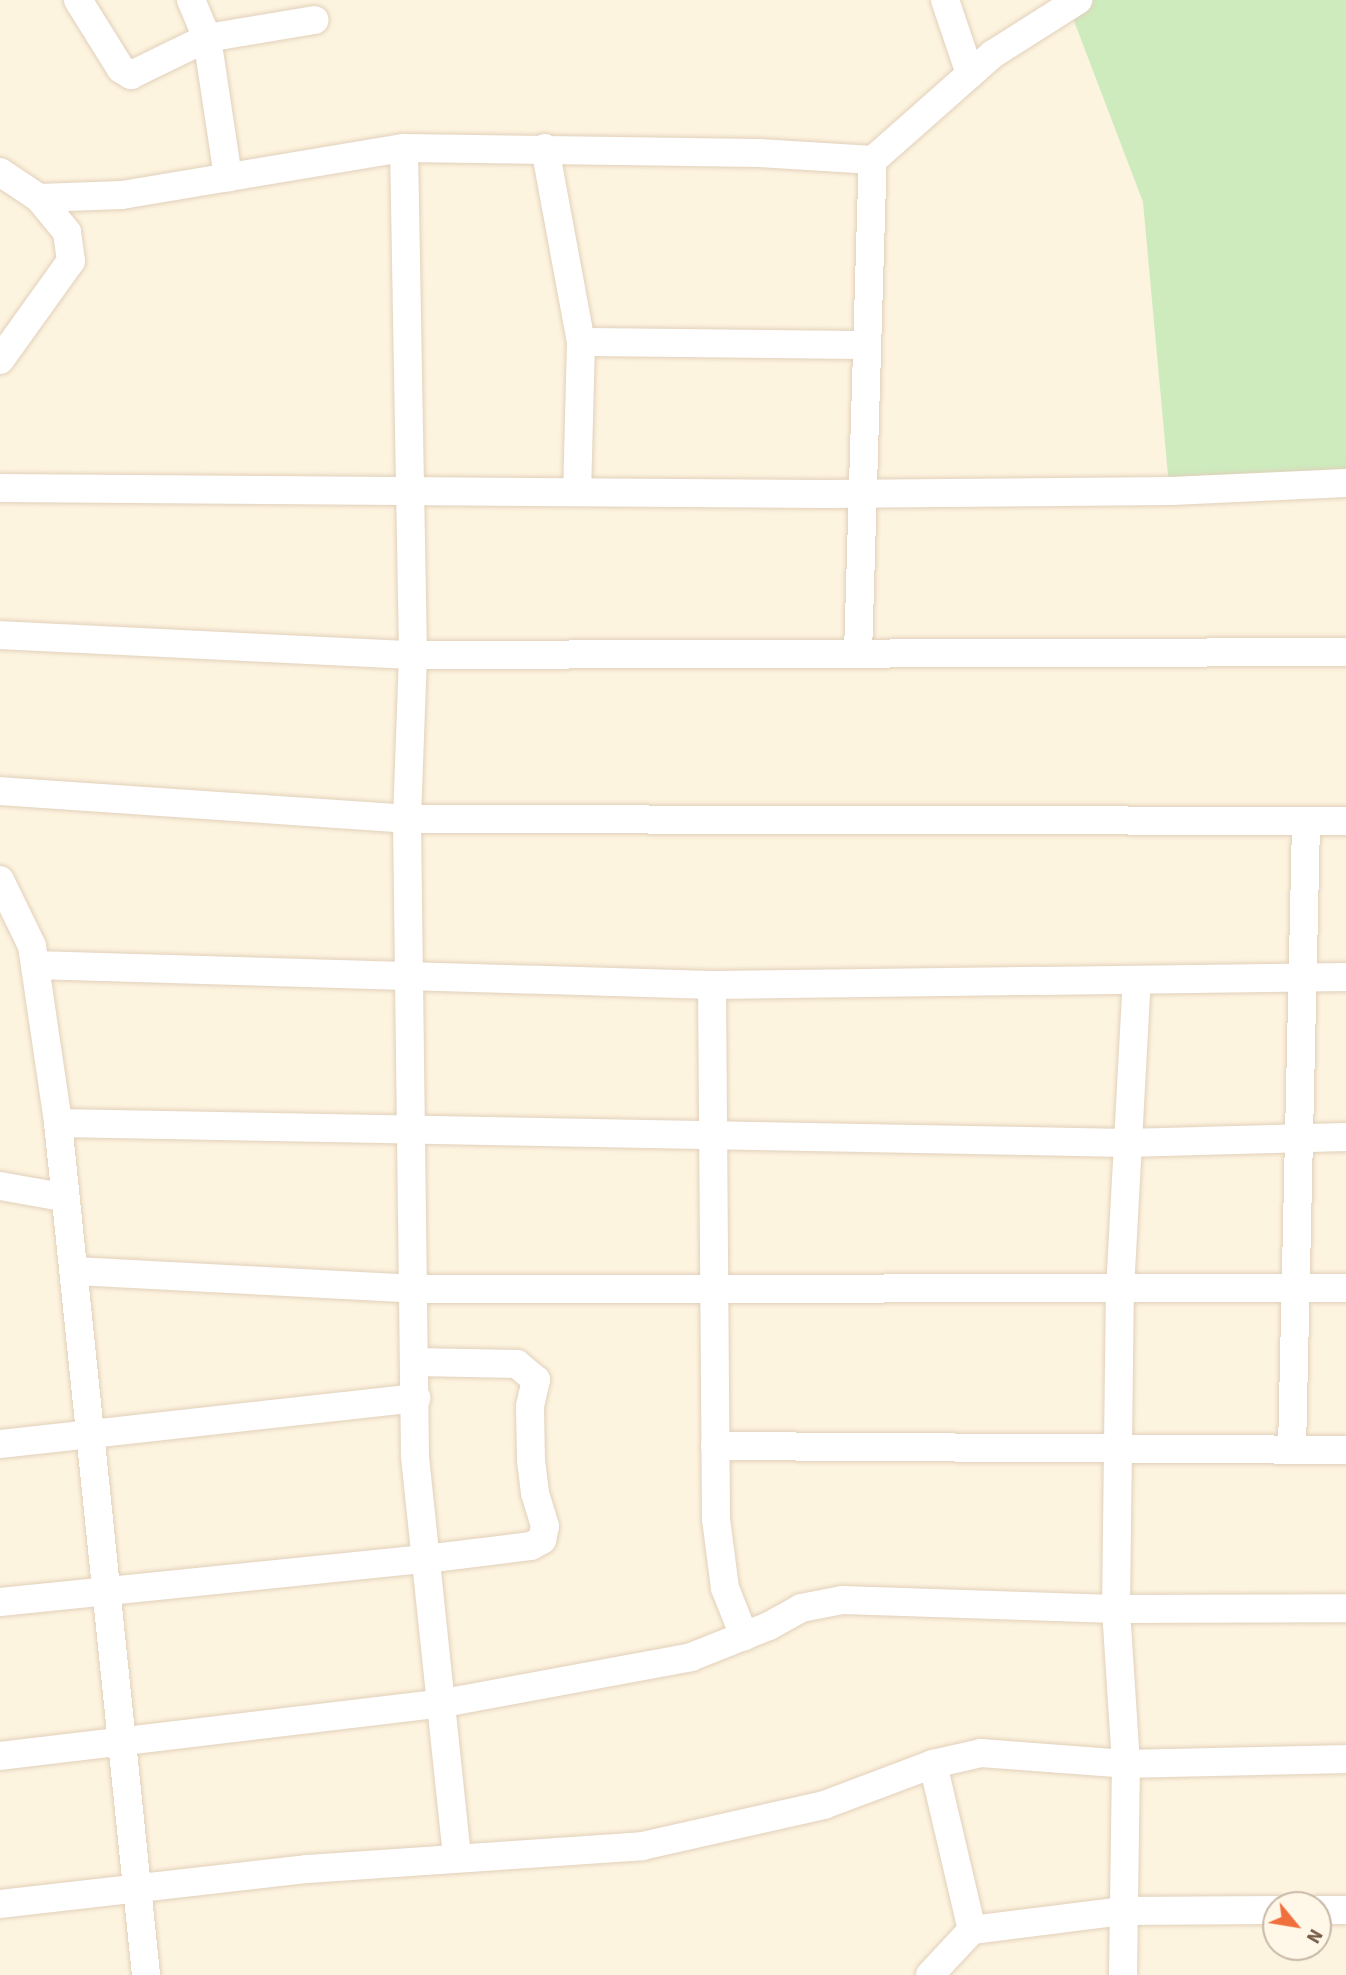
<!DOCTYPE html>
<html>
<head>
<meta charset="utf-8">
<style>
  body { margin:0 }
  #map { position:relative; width:1346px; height:1975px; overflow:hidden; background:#fdf4df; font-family:"Source Sans 3",sans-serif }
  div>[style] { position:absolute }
  .green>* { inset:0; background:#cdebbd }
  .roads { filter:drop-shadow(0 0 2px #e2d0bb) drop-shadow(0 0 2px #e2d0bb) }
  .minor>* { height:28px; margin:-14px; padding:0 14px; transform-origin:14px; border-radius:14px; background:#fff }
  span { translate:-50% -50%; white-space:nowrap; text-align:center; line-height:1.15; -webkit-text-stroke:7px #fff7e7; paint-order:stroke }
  .north { position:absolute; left:1262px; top:1891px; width:70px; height:70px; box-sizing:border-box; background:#fff7e7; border:2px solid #c8b8a7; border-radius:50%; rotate:120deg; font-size:19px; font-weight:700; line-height:28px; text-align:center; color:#755a46 }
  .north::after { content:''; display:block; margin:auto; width:24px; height:32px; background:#ef703d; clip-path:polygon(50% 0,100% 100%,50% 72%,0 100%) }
</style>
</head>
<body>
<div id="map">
  <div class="green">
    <i style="clip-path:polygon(1066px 0,1346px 0,1346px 483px,1170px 497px,1143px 202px)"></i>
  </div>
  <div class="roads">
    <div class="minor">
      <i style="left:78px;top:0;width:81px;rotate:58.1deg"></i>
      <i style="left:121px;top:69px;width:12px;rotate:31deg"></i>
      <i style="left:131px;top:75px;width:85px;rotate:-26deg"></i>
      <i style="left:207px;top:38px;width:109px;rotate:-9.5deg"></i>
      <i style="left:191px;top:0;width:41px;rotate:67.2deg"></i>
      <i style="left:207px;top:38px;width:141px;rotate:81.4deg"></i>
      <i style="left:945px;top:0;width:78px;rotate:71.3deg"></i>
      <i style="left:404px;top:148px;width:507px;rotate:88.98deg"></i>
      <i style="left:413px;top:655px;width:164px;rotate:92.1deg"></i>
      <i style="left:407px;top:819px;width:638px;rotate:89.28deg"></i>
      <i style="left:415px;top:1457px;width:401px;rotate:84deg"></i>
      <i style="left:545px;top:148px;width:197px;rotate:79.5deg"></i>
      <i style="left:581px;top:342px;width:148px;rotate:91.5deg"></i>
      <i style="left:0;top:172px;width:47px;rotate:33.7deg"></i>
      <i style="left:39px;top:198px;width:83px;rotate:-2.1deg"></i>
      <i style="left:122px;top:195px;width:286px;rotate:-9.5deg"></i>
      <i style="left:404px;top:148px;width:355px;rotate:0.8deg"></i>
      <i style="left:759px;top:153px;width:114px;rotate:3.5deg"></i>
      <i style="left:873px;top:160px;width:160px;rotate:-41.5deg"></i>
      <i style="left:993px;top:54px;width:101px;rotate:-32.4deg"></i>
      <i style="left:581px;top:342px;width:286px;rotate:0.6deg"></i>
      <i style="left:0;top:360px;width:122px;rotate:-54.4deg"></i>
      <i style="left:71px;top:261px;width:29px;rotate:-98deg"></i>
      <i style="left:67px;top:232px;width:44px;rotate:-129.5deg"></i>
      <i style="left:0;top:488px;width:826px;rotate:0.42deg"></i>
      <i style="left:826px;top:494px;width:346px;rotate:-0.5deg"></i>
      <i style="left:1172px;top:491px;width:174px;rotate:-2.6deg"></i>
      <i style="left:0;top:635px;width:413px;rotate:2.8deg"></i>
      <i style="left:413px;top:655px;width:933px;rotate:-0.18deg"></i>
      <i style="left:858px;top:654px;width:494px;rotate:-88.3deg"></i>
      <i style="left:0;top:791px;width:408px;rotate:3.9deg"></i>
      <i style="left:407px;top:819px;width:939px;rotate:0.12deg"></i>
      <i style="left:0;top:880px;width:73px;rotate:64.1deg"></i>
      <i style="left:32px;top:946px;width:179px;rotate:81.6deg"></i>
      <i style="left:58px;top:1123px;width:857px;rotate:84.1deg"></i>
      <i style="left:35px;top:965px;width:677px;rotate:1.69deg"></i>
      <i style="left:712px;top:985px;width:634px;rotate:-0.72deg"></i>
      <i style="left:712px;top:985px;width:534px;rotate:89.57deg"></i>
      <i style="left:716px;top:1519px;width:70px;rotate:82.6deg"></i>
      <i style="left:725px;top:1588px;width:52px;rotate:68.4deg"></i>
      <i style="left:58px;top:1123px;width:1069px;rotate:1.07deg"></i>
      <i style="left:1127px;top:1143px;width:219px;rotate:-1.6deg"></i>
      <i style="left:0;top:1186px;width:63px;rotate:10.1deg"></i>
      <i style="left:75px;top:1271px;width:342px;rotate:3deg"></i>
      <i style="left:417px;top:1289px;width:929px;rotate:-0.06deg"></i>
      <i style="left:0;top:1444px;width:419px;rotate:-6.3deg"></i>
      <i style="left:715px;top:1446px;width:631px;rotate:0.36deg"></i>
      <i style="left:1292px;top:1450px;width:629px;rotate:-88.72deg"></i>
      <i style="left:0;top:1602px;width:427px;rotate:-5.8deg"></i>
      <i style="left:425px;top:1559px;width:107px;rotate:-7deg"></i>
      <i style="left:531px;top:1546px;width:13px;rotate:-29deg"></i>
      <i style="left:542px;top:1540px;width:14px;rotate:-78deg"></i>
      <i style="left:545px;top:1526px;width:34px;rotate:-107deg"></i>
      <i style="left:535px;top:1493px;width:33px;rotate:-97deg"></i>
      <i style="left:531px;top:1460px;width:54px;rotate:-91.1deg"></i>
      <i style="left:530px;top:1406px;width:27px;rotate:-77deg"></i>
      <i style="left:536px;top:1380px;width:25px;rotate:-140deg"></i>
      <i style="left:517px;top:1364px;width:101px;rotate:-178.9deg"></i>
      <i style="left:0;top:1756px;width:447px;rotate:-6.8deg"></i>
      <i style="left:444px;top:1703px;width:251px;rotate:-10.5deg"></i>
      <i style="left:691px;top:1657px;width:84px;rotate:-21.7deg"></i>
      <i style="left:769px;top:1626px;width:37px;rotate:-29deg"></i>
      <i style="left:801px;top:1608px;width:42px;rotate:-11deg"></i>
      <i style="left:842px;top:1600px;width:274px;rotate:1.9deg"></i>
      <i style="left:1116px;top:1609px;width:230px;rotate:-0.2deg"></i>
      <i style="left:933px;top:1764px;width:171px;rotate:76.8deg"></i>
      <i style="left:972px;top:1930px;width:151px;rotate:-7.2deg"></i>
      <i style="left:1122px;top:1911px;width:154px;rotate:-0.4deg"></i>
      <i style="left:0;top:1904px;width:309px;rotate:-6.5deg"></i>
      <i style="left:307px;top:1869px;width:336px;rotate:-3.9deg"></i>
      <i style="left:642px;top:1846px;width:187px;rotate:-12.7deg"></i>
      <i style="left:824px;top:1805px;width:116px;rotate:-20.6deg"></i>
      <i style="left:933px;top:1764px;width:49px;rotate:-12.9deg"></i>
      <i style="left:981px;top:1753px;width:145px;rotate:4.3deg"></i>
      <i style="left:1126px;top:1764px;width:220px;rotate:-1.3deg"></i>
      <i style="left:1318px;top:1910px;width:28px"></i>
      <i style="left:930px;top:1975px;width:62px;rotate:-47deg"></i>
      <i style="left:1123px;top:1975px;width:211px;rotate:-89.2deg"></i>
      <i style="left:1126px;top:1764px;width:155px;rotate:-93.7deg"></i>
      <i style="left:1116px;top:1609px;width:319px;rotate:-89.3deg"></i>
      <i style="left:1120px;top:1290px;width:309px;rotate:-86.9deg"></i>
    </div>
  </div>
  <div class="north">N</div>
</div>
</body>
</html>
